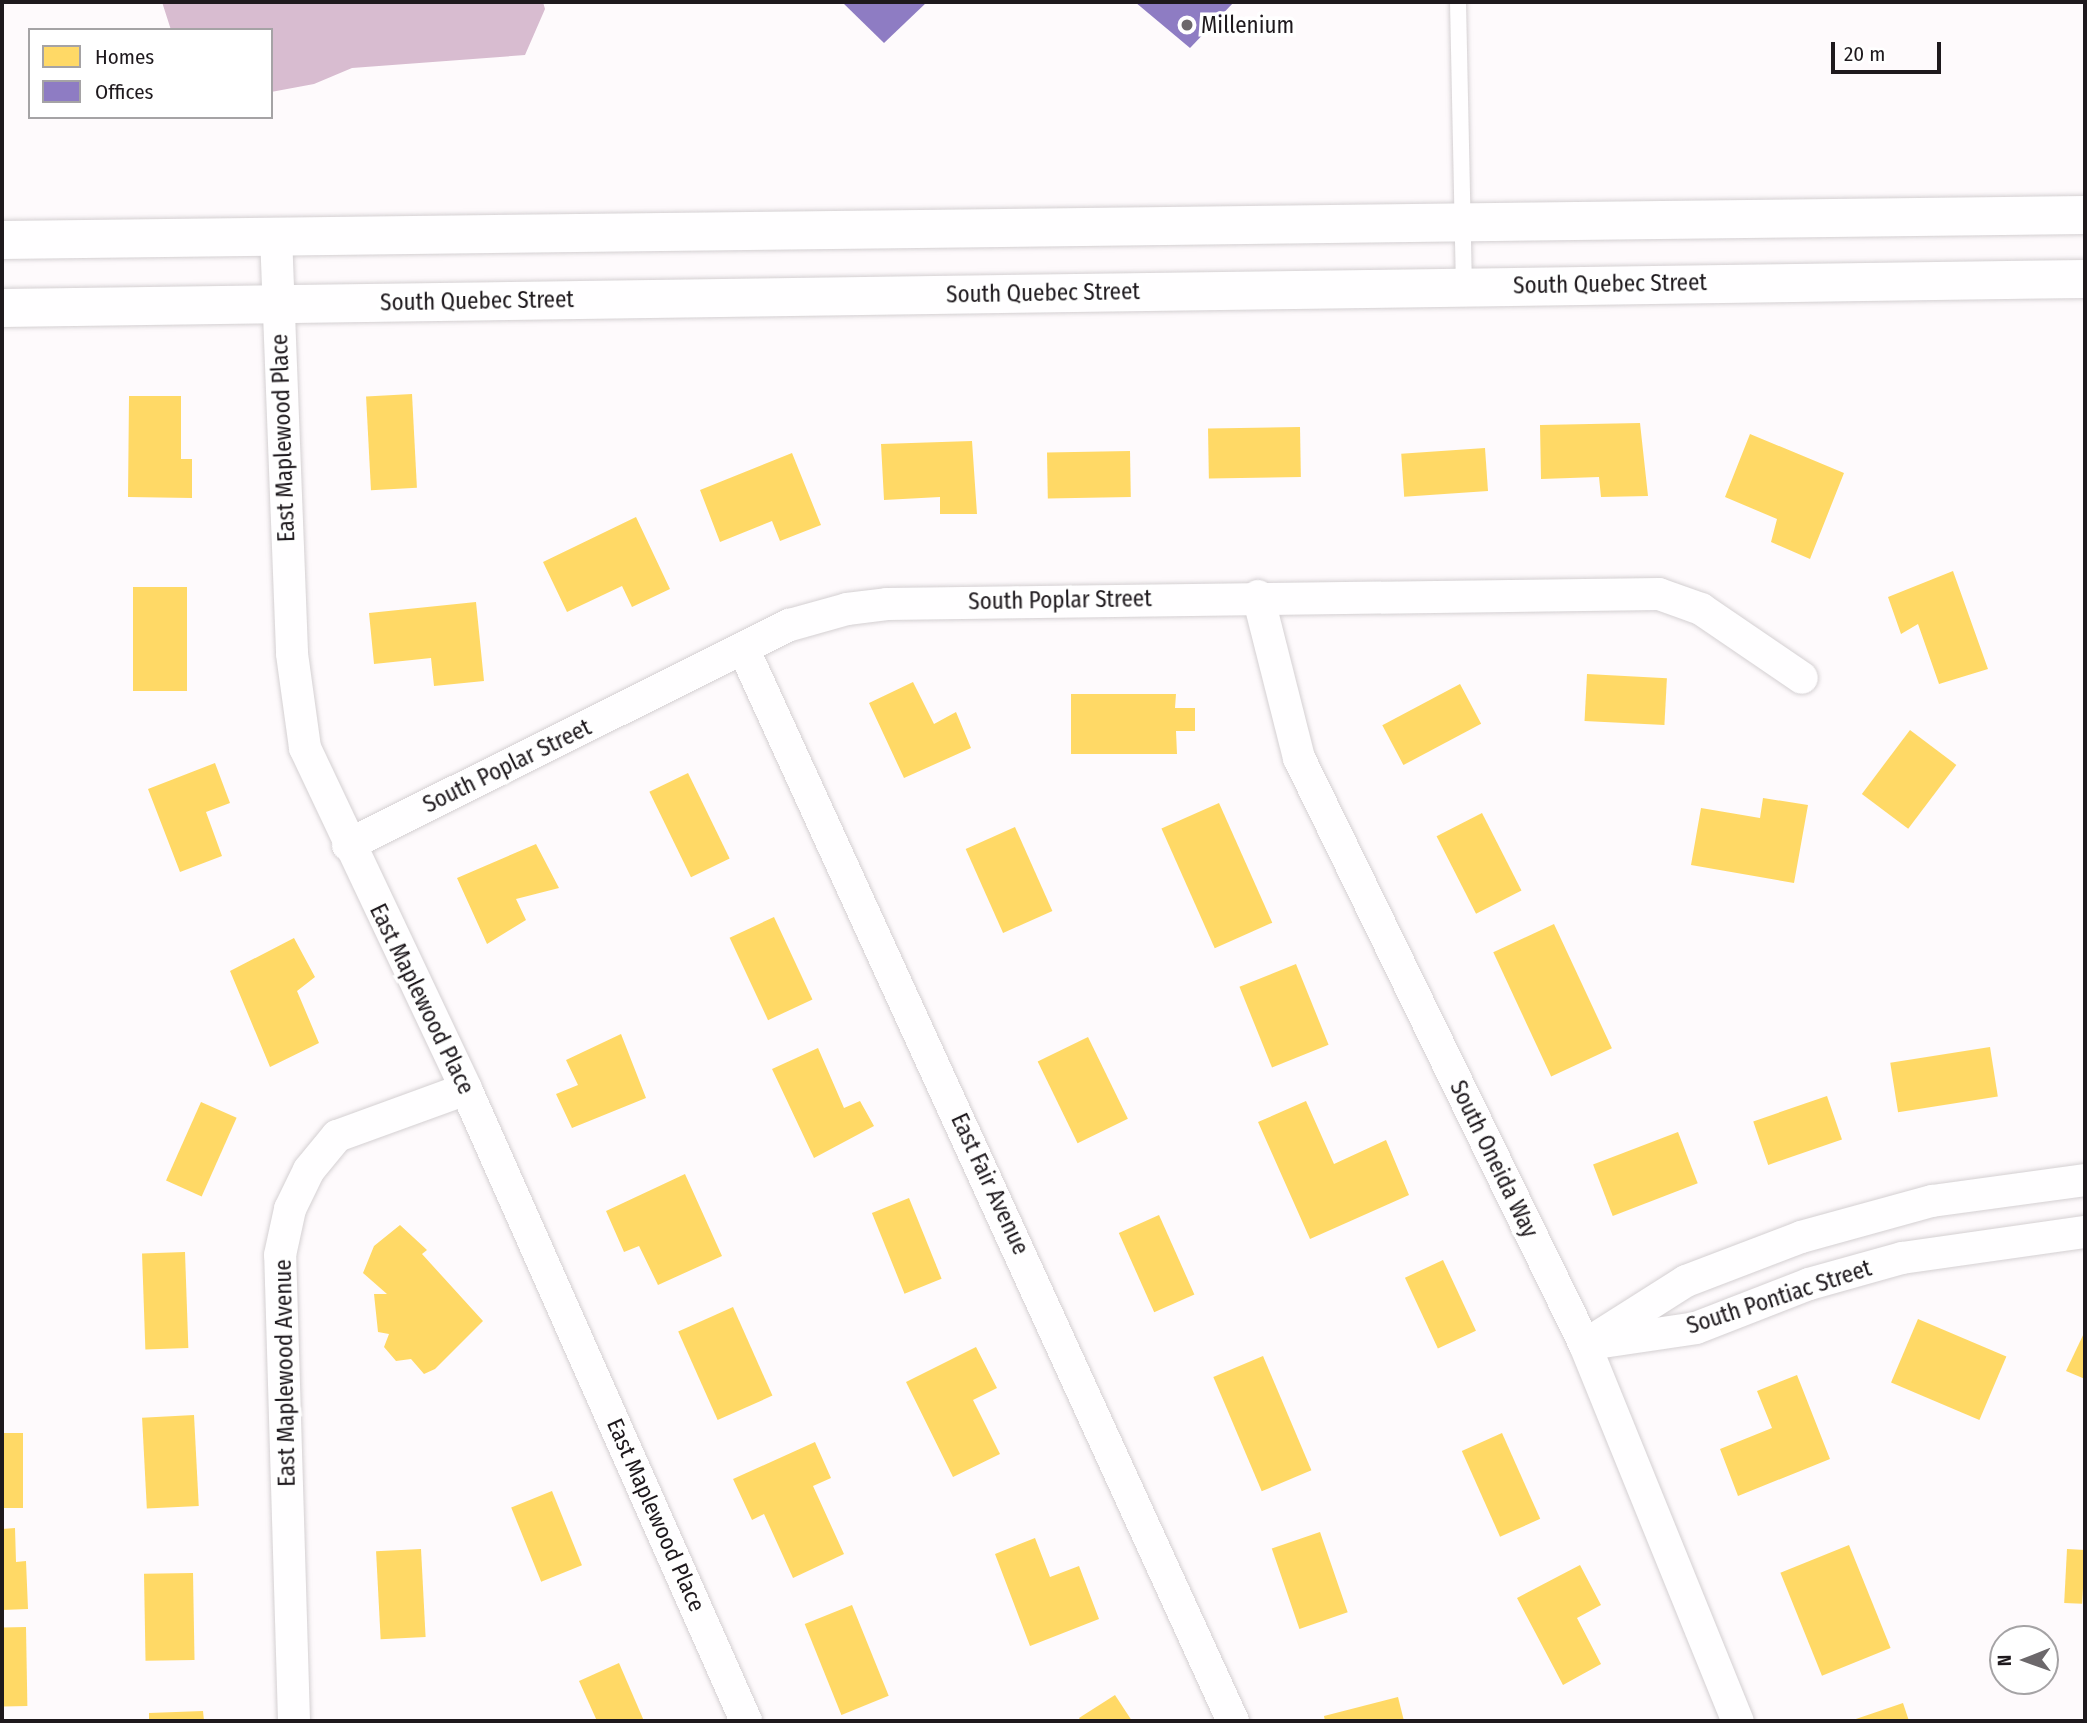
<!DOCTYPE html>
<html>
<head>
<meta charset="utf-8">
<style>
  body { margin:0 }
  #map { position:relative; width:2087px; height:1723px; overflow:hidden; background:#fefafc; font-family:"Fira Sans Condensed",sans-serif }
  div>[style] { position:absolute }
  .water>* { inset:0; background:#d8bcd0 }
  .homes>* { inset:0; background:#ffd966; transform-origin:0 0 }
  .offices>* { inset:0; background:#8e7cc3 }
  .roads { filter:drop-shadow(0 0 2px #d4d0d2) drop-shadow(0 0 2px #d4d0d2) }
  .lane>* { height:16px; margin:-8px; padding:0 8px; transform-origin:8px; border-radius:8px; background:#fffeff }
  .street>* { height:32px; margin:-16px; padding:0 16px; transform-origin:16px; border-radius:16px; background:#fffeff }
  .secondary>* { height:38px; margin:-19px; padding:0 19px; transform-origin:19px; border-radius:19px; background:#fffeff }
  .dots>* { width:19px; height:19px; translate:-50% -50%; box-sizing:border-box; border:4px solid #fff; border-radius:50% }
  span { translate:-50% -50%; white-space:nowrap; text-align:center; line-height:1.15; -webkit-text-stroke:7px #fff; paint-order:stroke }
  .poi-label { font-size:23px; color:#1e191d }
  .left { translate:0 -50%; text-align:left }
  .street-label { font-size:23px; color:#1e191d }
  .frame { position:absolute; inset:0; border:4px solid #1e191d; pointer-events:none }
  .legend { position:absolute; left:28px; top:28px; width:245px; height:91px; box-sizing:border-box; background:#fff; border:2px solid #a5a3a5; margin:0; padding:9px 12px; list-style:none; font-size:21px; color:#1e191d }
  .legend li { display:flex; align-items:center; gap:14px; height:35px }
  .legend b { width:35px; border:2px solid #a5a3a5 }
  .north { position:absolute; left:1989px; top:1625px; width:70px; height:70px; box-sizing:border-box; background:#fff; border:2px solid #a5a3a5; border-radius:50%; rotate:269deg; font-size:19px; font-weight:700; line-height:28px; text-align:center; color:#1e191d }
  .north::after { content:''; display:block; margin:auto; width:24px; height:32px; background:#6c686b; clip-path:polygon(50% 0,100% 100%,50% 72%,0 100%) }
  .scale { position:absolute; left:1831px; top:42px; width:110px; height:32px; box-sizing:border-box; border:4px solid #1e191d; border-top:0; padding-left:9px; font-size:21px; line-height:24px; white-space:nowrap; color:#1e191d; -webkit-text-stroke:5px #fff; paint-order:stroke }
</style>
</head>
<body>
<div id="map">
  <div class="water">
    <i style="clip-path:polygon(162px 2px,543px 2px,545px 9px,525px 55px,352px 68px,314px 84px,271px 92px,271px 30px,171px 30px)"></i>
  </div>
  <div class="homes">
    <i style="left:412px;top:394px;width:94px;height:46px;rotate:87deg"></i>
    <i style="clip-path:polygon(129px 396px,181px 396px,181px 459px,192px 459px,192px 498px,128px 497px)"></i>
    <i style="clip-path:polygon(1640px 423px,1648px 496px,1601px 497px,1599px 477px,1541px 479px,1540px 425px)"></i>
    <i style="left:1300px;top:427px;width:50px;height:92px;rotate:89deg"></i>
    <i style="clip-path:polygon(1750px 434px,1844px 473px,1810px 559px,1771px 542px,1777px 519px,1725px 497px)"></i>
    <i style="clip-path:polygon(972px 441px,977px 514px,940px 514px,940px 497px,884px 500px,881px 444px)"></i>
    <i style="left:1485px;top:448px;width:43px;height:84px;rotate:86deg"></i>
    <i style="left:1130px;top:451px;width:46px;height:83px;rotate:89deg"></i>
    <i style="clip-path:polygon(792px 453px,821px 525px,780px 541px,772px 521px,720px 542px,700px 490px)"></i>
    <i style="clip-path:polygon(636px 517px,670px 589px,632px 607px,622px 586px,567px 612px,543px 562px)"></i>
    <i style="clip-path:polygon(1953px 571px,1988px 669px,1939px 684px,1918px 624px,1901px 634px,1888px 597px)"></i>
    <i style="left:133px;top:587px;width:54px;height:104px"></i>
    <i style="clip-path:polygon(476px 602px,484px 681px,434px 686px,431px 658px,374px 664px,369px 613px)"></i>
    <i style="left:1587px;top:674px;width:80px;height:47px;rotate:3deg"></i>
    <i style="clip-path:polygon(913px 682px,934px 724px,956px 712px,971px 748px,904px 778px,869px 703px)"></i>
    <i style="left:1460px;top:684px;width:45px;height:88px;rotate:62deg"></i>
    <i style="clip-path:polygon(1071px 694px,1176px 694px,1175px 708px,1195px 708px,1195px 731px,1176px 731px,1177px 754px,1071px 754px)"></i>
    <i style="left:1910px;top:730px;width:58px;height:80px;rotate:37deg"></i>
    <i style="clip-path:polygon(215px 763px,230px 803px,206px 812px,222px 856px,180px 872px,148px 789px)"></i>
    <i style="left:688px;top:773px;width:95px;height:43px;rotate:64deg"></i>
    <i style="clip-path:polygon(1763px 798px,1808px 805px,1794px 883px,1691px 865px,1701px 808px,1760px 818px)"></i>
    <i style="left:1219px;top:803px;width:131px;height:63px;rotate:66deg"></i>
    <i style="left:1482px;top:813px;width:87px;height:51px;rotate:63deg"></i>
    <i style="left:1015px;top:827px;width:92px;height:54px;rotate:66deg"></i>
    <i style="clip-path:polygon(536px 844px,559px 888px,516px 899px,526px 920px,487px 944px,457px 878px)"></i>
    <i style="left:774px;top:917px;width:91px;height:49px;rotate:65deg"></i>
    <i style="left:1554px;top:924px;width:137px;height:67px;rotate:65deg"></i>
    <i style="clip-path:polygon(294px 938px,315px 977px,297px 991px,319px 1043px,270px 1067px,230px 971px)"></i>
    <i style="left:1296px;top:964px;width:87px;height:61px;rotate:68deg"></i>
    <i style="clip-path:polygon(621px 1034px,646px 1098px,572px 1128px,556px 1094px,578px 1085px,566px 1060px)"></i>
    <i style="left:1088px;top:1037px;width:91px;height:56px;rotate:64deg"></i>
    <i style="left:1990px;top:1047px;width:50px;height:101px;rotate:81deg"></i>
    <i style="clip-path:polygon(818px 1048px,844px 1108px,860px 1101px,874px 1126px,814px 1158px,772px 1069px)"></i>
    <i style="left:1827px;top:1096px;width:46px;height:78px;rotate:71deg"></i>
    <i style="clip-path:polygon(1306px 1101px,1334px 1164px,1386px 1140px,1409px 1195px,1310px 1239px,1258px 1122px)"></i>
    <i style="left:201px;top:1102px;width:39px;height:86px;rotate:24deg"></i>
    <i style="left:1678px;top:1132px;width:55px;height:91px;rotate:69deg"></i>
    <i style="clip-path:polygon(685px 1174px,722px 1256px,658px 1285px,639px 1246px,624px 1252px,606px 1211px)"></i>
    <i style="left:909px;top:1198px;width:87px;height:40px;rotate:68deg"></i>
    <i style="left:1159px;top:1215px;width:87px;height:44px;rotate:66deg"></i>
    <i style="clip-path:polygon(400px 1225px,427px 1250px,422px 1254px,483px 1321px,435px 1369px,424px 1374px,411px 1359px,396px 1361px,384px 1347px,389px 1334px,378px 1332px,374px 1294px,387px 1294px,363px 1273px,374px 1246px)"></i>
    <i style="left:185px;top:1252px;width:96px;height:43px;rotate:88deg"></i>
    <i style="left:1443px;top:1260px;width:78px;height:42px;rotate:65deg"></i>
    <i style="left:733px;top:1307px;width:97px;height:60px;rotate:66deg"></i>
    <i style="left:1918px;top:1319px;width:96px;height:69px;rotate:23deg"></i>
    <i style="clip-path:polygon(2085px 1331px,2085px 1379px,2066px 1371px)"></i>
    <i style="clip-path:polygon(976px 1347px,997px 1388px,973px 1400px,1000px 1454px,953px 1477px,906px 1382px)"></i>
    <i style="left:1263px;top:1356px;width:124px;height:54px;rotate:67deg"></i>
    <i style="clip-path:polygon(1797px 1375px,1830px 1459px,1738px 1496px,1720px 1449px,1772px 1428px,1757px 1391px)"></i>
    <i style="left:194px;top:1415px;width:91px;height:52px;rotate:87deg"></i>
    <i style="left:2px;top:1433px;width:21px;height:75px"></i>
    <i style="left:1502px;top:1433px;width:94px;height:44px;rotate:66deg"></i>
    <i style="clip-path:polygon(815px 1442px,831px 1478px,813px 1486px,844px 1554px,793px 1578px,764px 1514px,752px 1520px,733px 1479px)"></i>
    <i style="left:552px;top:1491px;width:80px;height:44px;rotate:68deg"></i>
    <i style="clip-path:polygon(15px 1528px,16px 1562px,26px 1561px,28px 1609px,2px 1610px,2px 1529px)"></i>
    <i style="left:1320px;top:1532px;width:85px;height:51px;rotate:71deg"></i>
    <i style="clip-path:polygon(1035px 1538px,1050px 1577px,1079px 1566px,1099px 1619px,1030px 1646px,995px 1554px)"></i>
    <i style="left:1849px;top:1545px;width:111px;height:74px;rotate:68deg"></i>
    <i style="left:421px;top:1549px;width:88px;height:45px;rotate:87deg"></i>
    <i style="left:2067px;top:1549px;width:18px;height:54px;rotate:3deg"></i>
    <i style="clip-path:polygon(1580px 1565px,1601px 1605px,1577px 1618px,1601px 1664px,1563px 1685px,1517px 1598px)"></i>
    <i style="left:193px;top:1573px;width:87px;height:49px;rotate:89deg"></i>
    <i style="left:852px;top:1605px;width:98px;height:51px;rotate:68deg"></i>
    <i style="left:26px;top:1627px;width:79px;height:24px;rotate:89deg"></i>
    <i style="clip-path:polygon(619px 1663px,644px 1721px,597px 1721px,579px 1681px)"></i>
    <i style="clip-path:polygon(1115px 1695px,1132px 1721px,1081px 1721px,1079px 1718px)"></i>
    <i style="clip-path:polygon(1398px 1697px,1404px 1721px,1325px 1721px,1324px 1716px)"></i>
    <i style="clip-path:polygon(1903px 1703px,1909px 1721px,1850px 1721px)"></i>
    <i style="clip-path:polygon(203px 1711px,204px 1721px,149px 1721px,149px 1713px)"></i>
  </div>
  <div class="offices">
    <i style="clip-path:polygon(842px 2px,927px 2px,884px 43px)"></i>
    <i style="clip-path:polygon(1135px 2px,1234px 2px,1190px 48px)"></i>
  </div>
  <div class="roads">
    <div class="lane">
      <i style="left:1458px;top:2px;width:284px;rotate:88.8deg"></i>
    </div>
    <div class="street">
      <i style="left:276px;top:235px;width:419px;rotate:87.8deg"></i>
      <i style="left:292px;top:654px;width:95px;rotate:82.1deg"></i>
      <i style="left:305px;top:748px;width:377px;rotate:64.7deg"></i>
      <i style="left:466px;top:1089px;width:691px;rotate:66.1deg"></i>
      <i style="left:1258px;top:596px;width:167px;rotate:75.8deg"></i>
      <i style="left:1299px;top:758px;width:653px;rotate:64.02deg"></i>
      <i style="left:1585px;top:1345px;width:406px;rotate:67.9deg"></i>
      <i style="left:743px;top:648px;width:1180px;rotate:65.46deg"></i>
      <i style="left:348px;top:845px;width:494px;rotate:-26.5deg"></i>
      <i style="left:790px;top:625px;width:59px;rotate:-15.7deg"></i>
      <i style="left:847px;top:609px;width:40px;rotate:-7.1deg"></i>
      <i style="left:887px;top:604px;width:772px;rotate:-0.74deg"></i>
      <i style="left:1659px;top:594px;width:45px;rotate:19.7deg"></i>
      <i style="left:1701px;top:609px;width:122px;rotate:34.3deg"></i>
      <i style="left:1596px;top:1343px;width:101px;rotate:-8.5deg"></i>
      <i style="left:1696px;top:1328px;width:121px;rotate:-21.3deg"></i>
      <i style="left:1809px;top:1284px;width:97px;rotate:-15.6deg"></i>
      <i style="left:1902px;top:1258px;width:185px;rotate:-8.1deg"></i>
      <i style="left:1585px;top:1345px;width:120px;rotate:-32.4deg"></i>
      <i style="left:1686px;top:1281px;width:123px;rotate:-20.9deg"></i>
      <i style="left:1801px;top:1237px;width:136px;rotate:-15.4deg"></i>
      <i style="left:1932px;top:1201px;width:154px;rotate:-7.8deg"></i>
      <i style="left:294px;top:1721px;width:466px;rotate:-91.7deg"></i>
      <i style="left:280px;top:1255px;width:47px;rotate:-77.7deg"></i>
      <i style="left:290px;top:1209px;width:43px;rotate:-64deg"></i>
      <i style="left:309px;top:1170px;width:44px;rotate:-50.5deg"></i>
      <i style="left:337px;top:1136px;width:137px;rotate:-20deg"></i>
    </div>
    <div class="secondary">
      <i style="left:2px;top:240px;width:2083px;rotate:-0.69deg"></i>
      <i style="left:2px;top:308px;width:2083px;rotate:-0.8deg"></i>
    </div>
  </div>
  <div class="dots">
    <i style="left:1187px;top:25px;background:#6c686b"></i>
  </div>
  <div class="poi-label">
    <span class="left" style="left:1201px;top:25px">Millenium</span>
  </div>
  <div class="street-label">
    <span style="left:1610px;top:284px;rotate:-1deg">South Quebec Street</span>
    <span style="left:1043px;top:293px;rotate:-1deg">South Quebec Street</span>
    <span style="left:477px;top:301px;rotate:-1deg">South Quebec Street</span>
    <span style="left:283px;top:438px;rotate:-92deg">East Maplewood Place</span>
    <span style="left:1060px;top:600px;rotate:-1deg">South Poplar Street</span>
    <span style="left:507px;top:766px;rotate:-26deg">South Poplar Street</span>
    <span style="left:422px;top:999px;rotate:64deg">East Maplewood Place</span>
    <span style="left:1494px;top:1159px;rotate:64deg">South Oneida Way</span>
    <span style="left:990px;top:1184px;rotate:65deg">East Fair Avenue</span>
    <span style="left:1779px;top:1297px;rotate:-18deg">South Pontiac Street</span>
    <span style="left:285px;top:1373px;rotate:-91deg">East Maplewood Avenue</span>
    <span style="left:656px;top:1515px;rotate:66deg">East Maplewood Place</span>
  </div>
  <div class="frame"></div>
  <ul class="legend">
  <li><b style="height:19px;background:#ffd966"></b>Homes</li>
  <li><b style="height:19px;background:#8e7cc3"></b>Offices</li>
  </ul>
  <div class="north">N</div>
  <div class="scale">20 m</div>
</div>
</body>
</html>
